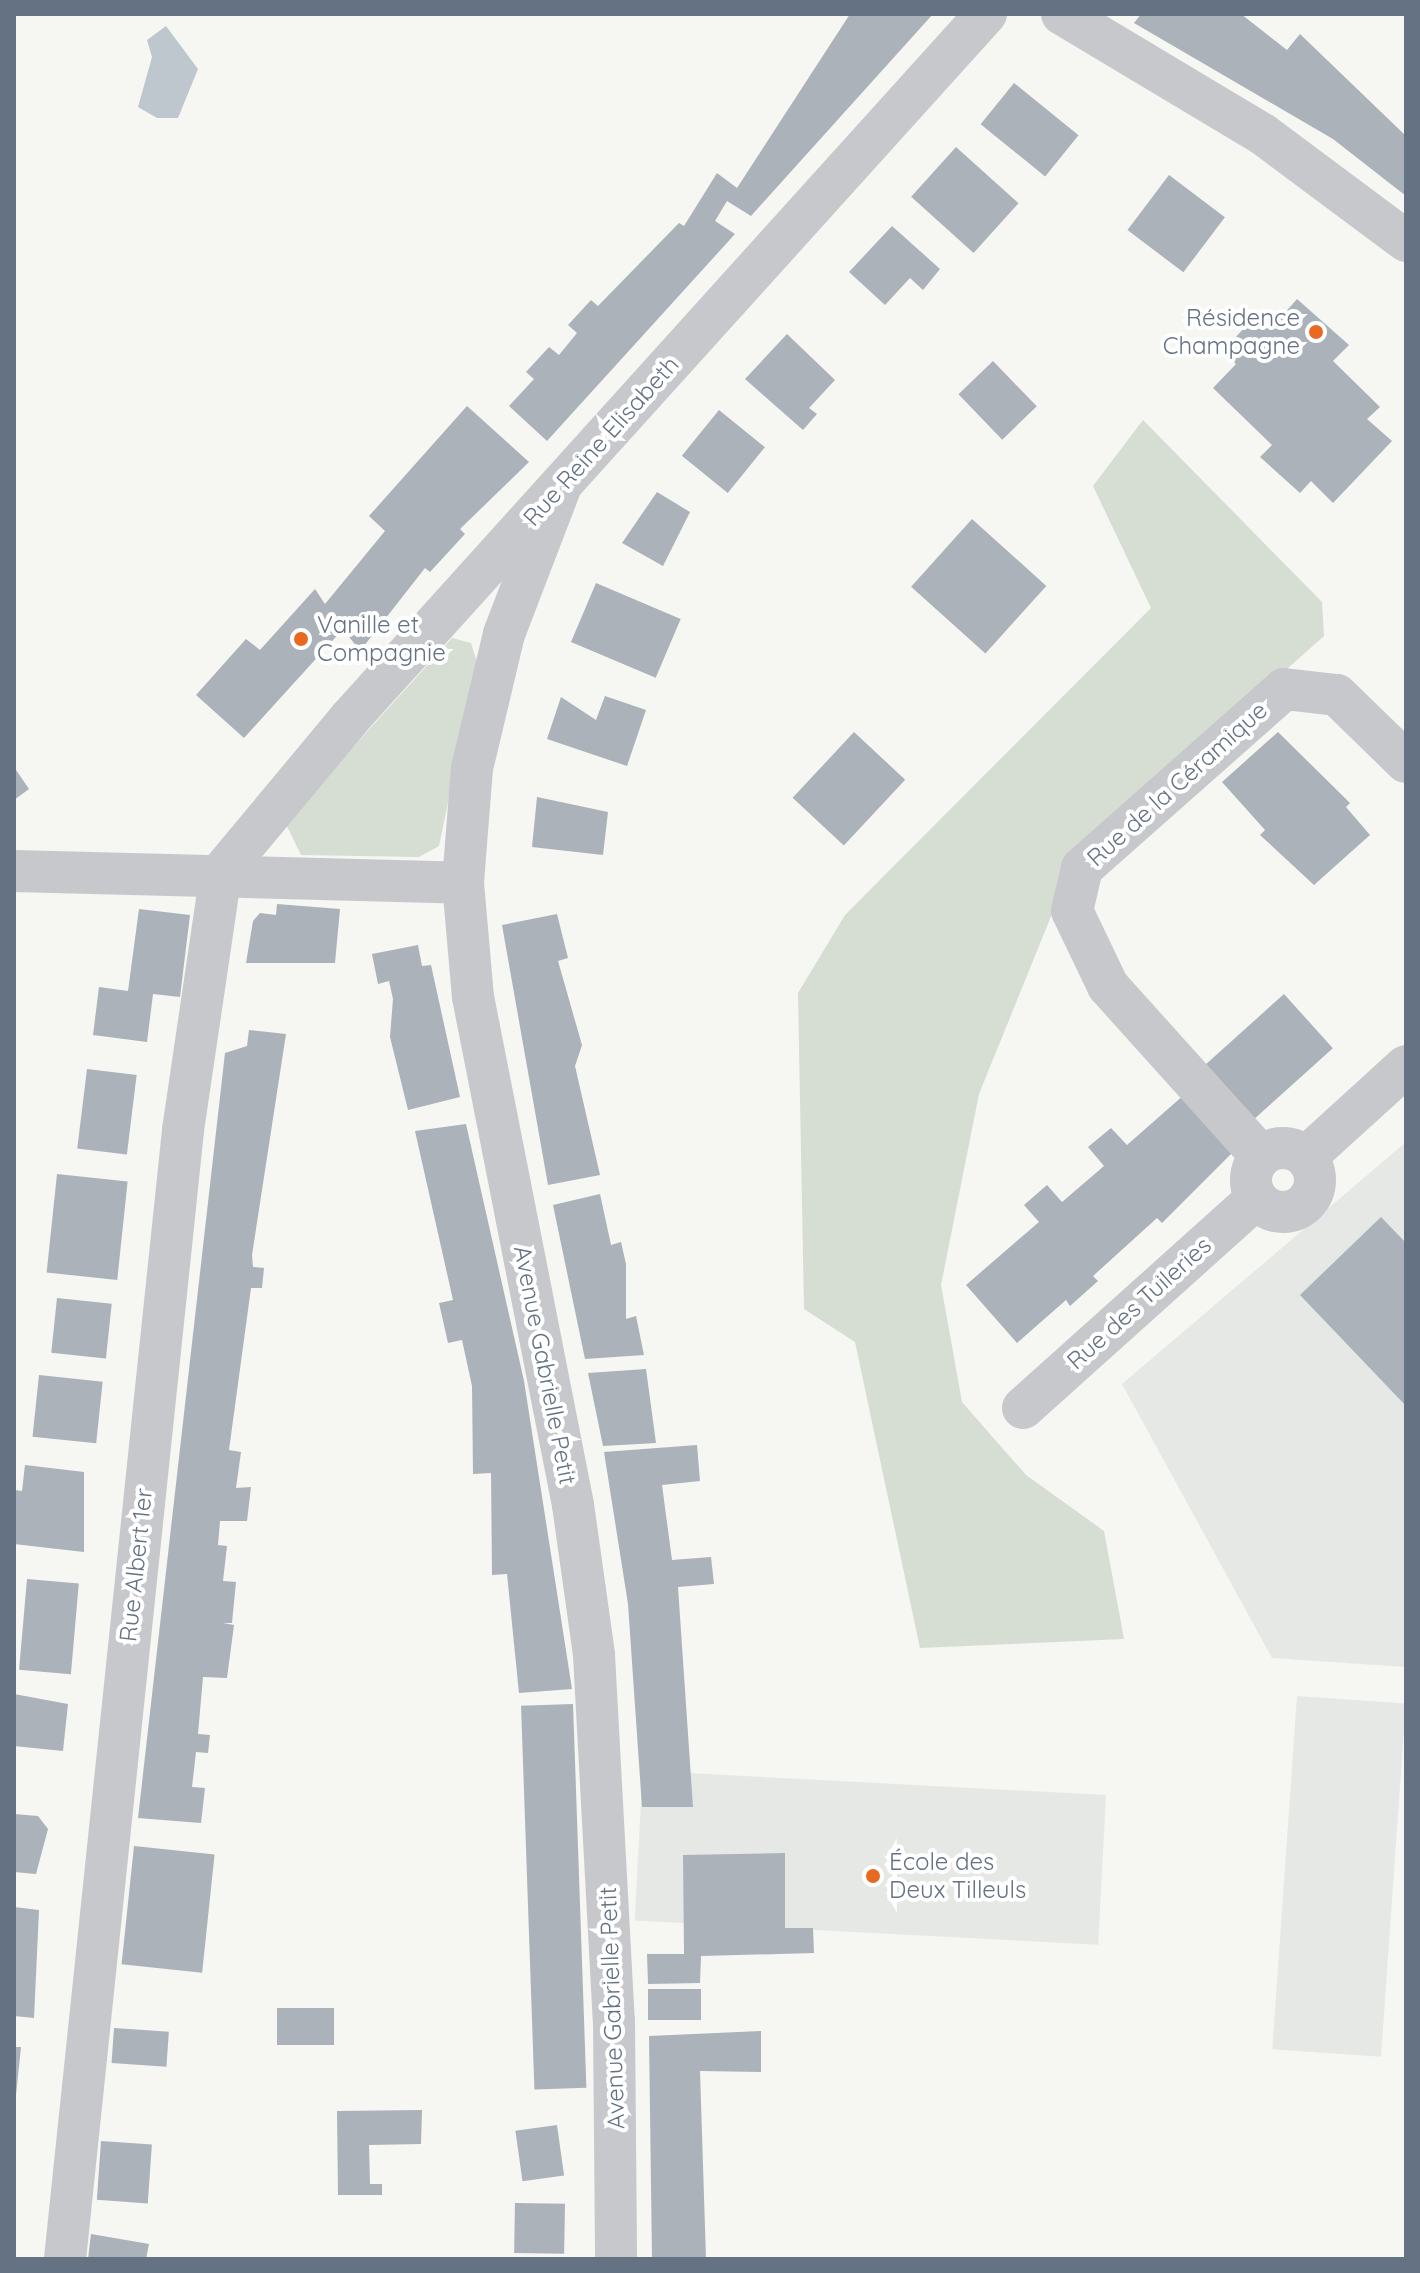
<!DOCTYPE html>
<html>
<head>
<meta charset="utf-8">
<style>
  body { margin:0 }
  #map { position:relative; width:1420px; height:2273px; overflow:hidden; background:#f6f6f2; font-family:Quicksand,sans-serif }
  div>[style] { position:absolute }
  .built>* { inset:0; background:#e6e8e6; transform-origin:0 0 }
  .green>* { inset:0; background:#d6ddd3 }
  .water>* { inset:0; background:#bfc7ce }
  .building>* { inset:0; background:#abb2b9; transform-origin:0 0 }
  .minor>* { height:42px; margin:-21px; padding:0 21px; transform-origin:21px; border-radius:21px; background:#c6c8cc }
  .minor>.ring { margin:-21px; padding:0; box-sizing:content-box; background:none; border:42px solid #c6c8cc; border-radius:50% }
  .dots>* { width:22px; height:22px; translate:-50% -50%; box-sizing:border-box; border:4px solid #fff; border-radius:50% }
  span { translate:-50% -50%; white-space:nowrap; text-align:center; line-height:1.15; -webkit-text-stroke:8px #fff; paint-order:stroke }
  .poi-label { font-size:24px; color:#647284 }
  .right { translate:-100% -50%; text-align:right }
  .left { translate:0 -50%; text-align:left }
  .street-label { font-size:24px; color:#647284 }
  .frame { position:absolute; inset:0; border:16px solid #647284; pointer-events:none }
</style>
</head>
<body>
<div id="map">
  <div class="built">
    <i style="clip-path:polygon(1406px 1142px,1406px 1667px,1272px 1658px,1122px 1384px)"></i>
    <i style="left:1297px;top:1696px;width:109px;height:354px;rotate:4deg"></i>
    <i style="left:1106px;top:1795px;width:150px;height:464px;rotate:93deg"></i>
  </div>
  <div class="green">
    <i style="clip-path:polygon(1143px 420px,1322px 602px,1324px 636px,1075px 857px,979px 1094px,941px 1285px,962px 1402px,1026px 1475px,1104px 1531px,1124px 1639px,920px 1648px,855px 1342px,804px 1309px,798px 993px,845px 915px,1151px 608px,1093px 486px)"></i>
    <i style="clip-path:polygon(452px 638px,471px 643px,477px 662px,439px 846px,419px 857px,301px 855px,285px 822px)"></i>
  </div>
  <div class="water">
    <i style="clip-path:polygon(166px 26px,198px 69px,178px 118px,157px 118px,138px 107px,152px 57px,147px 40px)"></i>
  </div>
  <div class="building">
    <i style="clip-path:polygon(850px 14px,933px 14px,751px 216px,727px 201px,715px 221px,735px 234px,547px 441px,509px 406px,534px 379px,526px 372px,549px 347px,559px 355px,577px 333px,568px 325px,591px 300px,598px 306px,679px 223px,684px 226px,717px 173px,737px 188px)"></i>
    <i style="clip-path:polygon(1141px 14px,1241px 14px,1287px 50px,1300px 34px,1406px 136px,1406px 196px,1333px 139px,1134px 23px)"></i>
    <i style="left:1014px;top:83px;width:83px;height:53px;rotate:39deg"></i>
    <i style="left:956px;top:147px;width:84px;height:67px;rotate:42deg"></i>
    <i style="left:1169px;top:175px;width:70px;height:69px;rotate:37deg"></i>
    <i style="clip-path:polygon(892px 226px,940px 269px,923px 290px,910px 278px,885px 305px,849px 272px)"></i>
    <i style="clip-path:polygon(1297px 299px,1349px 345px,1333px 361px,1380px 407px,1367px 419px,1392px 441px,1333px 503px,1311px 481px,1300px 493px,1260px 457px,1272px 445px,1213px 388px,1236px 364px,1223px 351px,1257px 314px,1271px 329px)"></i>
    <i style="clip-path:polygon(787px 334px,835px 380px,809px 408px,817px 414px,803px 430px,745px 379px)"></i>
    <i style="left:993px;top:361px;width:63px;height:48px;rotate:46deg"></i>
    <i style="clip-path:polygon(467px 406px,529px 462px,460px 529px,465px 534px,430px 572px,425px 568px,360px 651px,343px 629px,244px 738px,196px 695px,246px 639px,260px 650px,315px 589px,325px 604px,385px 531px,369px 516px)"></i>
    <i style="left:719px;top:410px;width:59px;height:59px;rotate:39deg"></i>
    <i style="clip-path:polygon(657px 492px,690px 512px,663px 566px,622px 543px)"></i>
    <i style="left:972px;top:519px;width:100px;height:91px;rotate:42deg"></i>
    <i style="left:596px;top:583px;width:92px;height:64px;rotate:23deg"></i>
    <i style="clip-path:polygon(605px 696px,646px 710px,627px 766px,547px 739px,561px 697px,596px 720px)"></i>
    <i style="left:854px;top:732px;width:70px;height:90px;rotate:43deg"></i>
    <i style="clip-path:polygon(1278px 732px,1350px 803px,1346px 807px,1370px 835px,1314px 885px,1260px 835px,1265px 830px,1222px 782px)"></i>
    <i style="clip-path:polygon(14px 767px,29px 789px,14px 800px)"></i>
    <i style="clip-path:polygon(537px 797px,608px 812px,603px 855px,532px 847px)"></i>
    <i style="clip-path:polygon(277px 904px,340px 909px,335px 963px,246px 963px,253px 921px,260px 913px,276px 915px)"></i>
    <i style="clip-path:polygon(139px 909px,190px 915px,180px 997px,153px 994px,147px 1042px,93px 1035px,99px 987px,128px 991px)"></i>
    <i style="clip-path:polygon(557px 914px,568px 958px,558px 961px,582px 1045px,575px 1066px,600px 1175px,548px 1185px,502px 925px)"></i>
    <i style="clip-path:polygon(418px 945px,422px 966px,431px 965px,460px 1097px,408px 1110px,390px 1037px,393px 999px,389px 981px,378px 984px,372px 954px)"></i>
    <i style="left:1284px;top:994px;width:73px;height:110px;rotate:48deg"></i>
    <i style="clip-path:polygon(249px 1030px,286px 1034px,252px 1255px,253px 1267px,264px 1268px,262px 1288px,251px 1288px,229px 1450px,241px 1452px,236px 1488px,251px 1487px,247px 1521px,220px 1521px,218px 1545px,227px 1546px,223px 1581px,236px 1582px,232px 1623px,223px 1623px,234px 1625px,227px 1678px,203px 1677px,198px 1734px,210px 1735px,208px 1753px,196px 1752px,192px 1787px,205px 1788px,201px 1823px,138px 1818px,225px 1053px,247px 1046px)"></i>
    <i style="left:87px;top:1069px;width:50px;height:80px;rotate:7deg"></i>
    <i style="clip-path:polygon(1185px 1094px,1233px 1152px,1162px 1223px,1157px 1218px,1093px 1276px,1098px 1281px,1070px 1306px,1066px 1300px,1017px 1343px,966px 1285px,1039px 1222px,1024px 1205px,1047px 1185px,1062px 1202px,1104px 1166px,1088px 1147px,1111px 1128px,1127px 1145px)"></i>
    <i style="clip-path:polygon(466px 1124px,524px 1381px,572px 1689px,519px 1693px,507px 1574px,492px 1575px,491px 1473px,473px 1474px,472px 1386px,462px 1340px,448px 1343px,439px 1303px,453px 1300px,415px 1131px)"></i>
    <i style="left:57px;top:1174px;width:71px;height:99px;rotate:6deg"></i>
    <i style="clip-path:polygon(600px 1194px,611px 1245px,621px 1242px,626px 1264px,626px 1319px,636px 1316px,644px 1355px,585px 1359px,553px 1205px)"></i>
    <i style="clip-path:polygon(1381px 1217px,1406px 1243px,1406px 1406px,1300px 1295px)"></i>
    <i style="left:57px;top:1298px;width:55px;height:55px;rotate:6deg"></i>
    <i style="clip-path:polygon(646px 1369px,656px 1443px,603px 1446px,588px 1373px)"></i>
    <i style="left:39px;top:1375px;width:64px;height:62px;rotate:6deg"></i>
    <i style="clip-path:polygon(697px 1445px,700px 1481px,662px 1485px,672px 1560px,711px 1557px,714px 1584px,678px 1587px,693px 1807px,642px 1807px,628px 1604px,604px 1452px)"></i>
    <i style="clip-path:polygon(25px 1465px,84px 1472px,84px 1552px,14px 1544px,14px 1490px,22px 1491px)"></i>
    <i style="left:27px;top:1579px;width:52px;height:91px;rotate:5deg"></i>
    <i style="clip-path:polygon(14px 1694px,68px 1704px,63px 1751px,14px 1746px)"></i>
    <i style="left:573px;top:1704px;width:384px;height:52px;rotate:88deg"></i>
    <i style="clip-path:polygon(14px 1814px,38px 1816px,48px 1829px,36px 1874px,14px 1872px)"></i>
    <i style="left:134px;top:1846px;width:81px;height:119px;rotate:6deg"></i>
    <i style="clip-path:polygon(785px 1853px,785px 1928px,813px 1928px,814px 1953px,701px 1956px,700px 1983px,648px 1984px,647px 1954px,684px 1954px,683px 1855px)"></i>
    <i style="clip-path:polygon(14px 1907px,39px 1910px,34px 2018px,14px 2016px)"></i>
    <i style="left:648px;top:1989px;width:53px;height:31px"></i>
    <i style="left:277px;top:2008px;width:57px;height:37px"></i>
    <i style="left:114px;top:2028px;width:55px;height:35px;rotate:4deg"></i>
    <i style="clip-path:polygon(761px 2031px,761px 2072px,700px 2071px,706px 2259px,652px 2259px,649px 2036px)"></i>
    <i style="clip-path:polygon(14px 2047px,21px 2047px,16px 2095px,14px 2095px)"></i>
    <i style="clip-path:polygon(422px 2110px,421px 2144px,369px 2145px,370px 2184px,382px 2184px,382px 2195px,338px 2195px,337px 2111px)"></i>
    <i style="left:557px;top:2125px;width:51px;height:42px;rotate:82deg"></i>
    <i style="left:101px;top:2141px;width:51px;height:59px;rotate:4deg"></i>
    <i style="left:515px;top:2203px;width:50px;height:50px;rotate:1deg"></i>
    <i style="clip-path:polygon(91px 2234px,149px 2244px,146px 2259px,88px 2259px)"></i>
  </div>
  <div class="minor">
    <i style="left:1062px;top:14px;width:235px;rotate:30.9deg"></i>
    <i style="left:1264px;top:135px;width:177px;rotate:36.7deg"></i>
    <i style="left:560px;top:488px;width:156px;rotate:111deg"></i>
    <i style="left:504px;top:634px;width:138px;rotate:103.4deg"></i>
    <i style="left:472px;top:768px;width:115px;rotate:94.5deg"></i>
    <i style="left:463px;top:883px;width:114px;rotate:85deg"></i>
    <i style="left:473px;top:997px;width:518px;rotate:78.86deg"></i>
    <i style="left:573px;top:1505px;width:151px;rotate:82deg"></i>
    <i style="left:594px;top:1655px;width:367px;rotate:86.9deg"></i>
    <i style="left:614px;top:2021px;width:238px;rotate:89.5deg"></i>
    <i style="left:14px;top:871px;width:449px;rotate:1.5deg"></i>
    <i style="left:221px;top:873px;width:202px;rotate:-50.2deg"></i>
    <i style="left:350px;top:718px;width:949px;rotate:-47.91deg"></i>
    <i class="ring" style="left:1251px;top:1148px;width:22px;height:22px"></i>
    <i style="left:1261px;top:1156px;width:229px;rotate:-132deg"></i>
    <i style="left:1108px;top:986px;width:83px;rotate:-115.6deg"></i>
    <i style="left:1072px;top:911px;width:44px;rotate:-76.9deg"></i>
    <i style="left:1082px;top:868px;width:270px;rotate:-41.5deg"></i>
    <i style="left:1284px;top:689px;width:53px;rotate:6.5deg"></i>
    <i style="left:1337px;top:695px;width:96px;rotate:44.2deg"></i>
    <i style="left:1306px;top:1157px;width:135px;rotate:-42.3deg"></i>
    <i style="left:1023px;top:1408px;width:313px;rotate:-41.9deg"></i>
    <i style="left:65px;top:2259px;width:1135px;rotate:-84.03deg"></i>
    <i style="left:183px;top:1130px;width:260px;rotate:-81.6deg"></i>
  </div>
  <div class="dots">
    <i style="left:1316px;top:332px;background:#e86920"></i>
    <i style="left:301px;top:639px;background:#e86920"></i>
    <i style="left:873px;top:1876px;background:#e86920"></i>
  </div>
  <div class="poi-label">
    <span class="right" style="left:1300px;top:332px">Résidence<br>Champagne</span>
    <span class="left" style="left:317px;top:639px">Vanille et<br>Compagnie</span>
    <span class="left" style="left:889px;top:1876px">École des<br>Deux Tilleuls</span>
  </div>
  <div class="street-label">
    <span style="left:601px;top:441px;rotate:-48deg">Rue Reine Elisabeth</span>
    <span style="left:1177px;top:784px;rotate:-42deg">Rue de la Céramique</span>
    <span style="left:1139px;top:1303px;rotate:-42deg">Rue des Tuileries</span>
    <span style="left:545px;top:1365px;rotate:79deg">Avenue Gabrielle Petit</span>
    <span style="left:136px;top:1565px;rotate:-84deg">Rue Albert 1er</span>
    <span style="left:612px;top:2008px;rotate:-92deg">Avenue Gabrielle Petit</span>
  </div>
  <div class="frame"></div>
</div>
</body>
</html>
